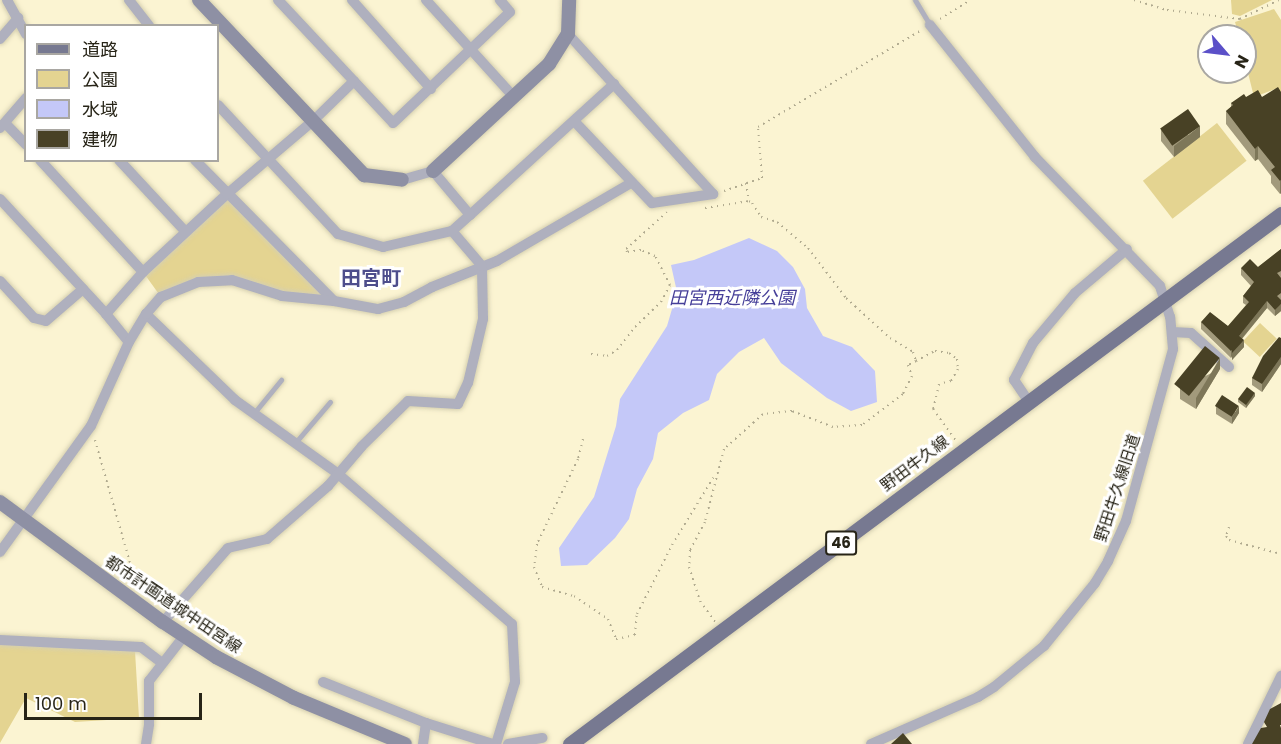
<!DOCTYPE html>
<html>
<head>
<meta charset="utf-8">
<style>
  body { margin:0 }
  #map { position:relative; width:1281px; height:744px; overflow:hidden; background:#fbf4d2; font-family:Poppins,"Noto Sans JP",sans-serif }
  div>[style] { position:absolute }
  .green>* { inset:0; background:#e4d491; transform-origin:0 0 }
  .water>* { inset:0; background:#c4c8f8 }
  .path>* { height:2px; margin-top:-1px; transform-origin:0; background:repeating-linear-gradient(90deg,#b0aa8f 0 1.5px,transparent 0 6px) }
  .roads { filter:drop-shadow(0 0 2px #d5cfb0) drop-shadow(0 0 2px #d5cfb0) }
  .lane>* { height:5px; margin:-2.5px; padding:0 2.5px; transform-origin:2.5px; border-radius:2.5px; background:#afb0be }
  .street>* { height:10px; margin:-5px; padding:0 5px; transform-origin:5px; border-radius:5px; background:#afb0be }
  .secondary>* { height:14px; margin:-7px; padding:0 7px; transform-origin:7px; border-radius:7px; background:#8e90a4 }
  .primary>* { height:15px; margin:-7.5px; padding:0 7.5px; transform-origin:7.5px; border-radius:7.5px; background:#777991 }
  .wall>* { inset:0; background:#a29a7c }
  .shaded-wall>* { inset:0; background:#7e7759 }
  .building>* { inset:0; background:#484125; transform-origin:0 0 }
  span { translate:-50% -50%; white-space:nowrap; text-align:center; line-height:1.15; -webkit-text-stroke:6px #fff; paint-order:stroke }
  .shield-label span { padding:2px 4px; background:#fff; border:2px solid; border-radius:4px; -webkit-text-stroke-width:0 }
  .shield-label { font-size:15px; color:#272417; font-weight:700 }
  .street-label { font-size:16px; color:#272417 }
  .water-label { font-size:18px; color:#463f99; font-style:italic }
  .quarter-label { font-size:20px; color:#4e4e8c; font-weight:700 }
  .legend { position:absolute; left:24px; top:24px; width:195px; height:138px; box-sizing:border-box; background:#fff; border:2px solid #a9a7a2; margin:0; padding:8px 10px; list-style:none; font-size:18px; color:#272417 }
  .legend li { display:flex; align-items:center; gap:12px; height:30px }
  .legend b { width:30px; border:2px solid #a9a7a2 }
  .north { position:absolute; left:1197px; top:24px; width:60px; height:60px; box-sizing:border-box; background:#fff; border:2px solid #a9a7a2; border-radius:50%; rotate:118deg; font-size:16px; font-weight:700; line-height:24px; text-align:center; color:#272417 }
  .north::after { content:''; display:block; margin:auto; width:21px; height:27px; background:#5b50c8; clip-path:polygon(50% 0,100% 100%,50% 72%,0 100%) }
  .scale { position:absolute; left:24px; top:693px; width:178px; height:27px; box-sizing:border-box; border:3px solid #272417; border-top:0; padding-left:8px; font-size:18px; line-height:21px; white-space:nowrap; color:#272417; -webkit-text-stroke:4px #fff; paint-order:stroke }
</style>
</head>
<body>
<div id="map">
  <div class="green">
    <i style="clip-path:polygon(1231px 0,1272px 0,1240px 16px,1232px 14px)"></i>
    <i style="clip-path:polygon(1274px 9px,1281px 20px,1281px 95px,1275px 89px,1254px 97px,1245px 61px,1245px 36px,1239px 36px,1235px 22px)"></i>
    <i style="left:1217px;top:123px;width:48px;height:94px;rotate:52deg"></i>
    <i style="clip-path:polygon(227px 194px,334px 301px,282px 296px,232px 280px,198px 282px,161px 297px,143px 272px)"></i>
    <i style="left:1260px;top:323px;width:23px;height:25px;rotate:43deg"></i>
    <i style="clip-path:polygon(0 641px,135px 651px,139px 718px,75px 722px,26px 698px,0 743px)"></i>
  </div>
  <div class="water">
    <i style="clip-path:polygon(749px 238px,777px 251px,793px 267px,805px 289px,807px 308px,823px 336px,852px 347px,875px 371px,877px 402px,851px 411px,827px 398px,781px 363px,764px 338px,739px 352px,717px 374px,709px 400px,683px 413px,658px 433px,653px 459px,637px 489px,629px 519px,615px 538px,587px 565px,561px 566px,559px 548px,594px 497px,616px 426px,620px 399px,667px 326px,677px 292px,671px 265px,694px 260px)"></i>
  </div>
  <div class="path">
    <i style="left:1134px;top:0;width:34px;rotate:17deg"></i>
    <i style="left:1167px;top:10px;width:74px;rotate:7deg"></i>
    <i style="left:1240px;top:19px;width:43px;rotate:-26deg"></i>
    <i style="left:940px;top:19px;width:36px;rotate:-32deg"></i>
    <i style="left:746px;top:183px;width:18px;rotate:81deg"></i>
    <i style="left:724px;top:191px;width:40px;rotate:-18.9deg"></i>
    <i style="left:762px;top:178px;width:51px;rotate:-94.5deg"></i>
    <i style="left:758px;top:127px;width:188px;rotate:-30.7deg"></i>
    <i style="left:705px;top:208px;width:45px;rotate:-9deg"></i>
    <i style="left:749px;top:201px;width:4px;rotate:34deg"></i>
    <i style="left:752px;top:203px;width:17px;rotate:57deg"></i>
    <i style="left:761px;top:217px;width:17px;rotate:17deg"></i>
    <i style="left:777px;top:222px;width:40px;rotate:40deg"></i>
    <i style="left:808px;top:248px;width:63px;rotate:52.8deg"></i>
    <i style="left:846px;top:298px;width:59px;rotate:42.3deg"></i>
    <i style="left:890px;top:338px;width:27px;rotate:31deg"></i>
    <i style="left:913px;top:352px;width:9px;rotate:72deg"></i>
    <i style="left:916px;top:361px;width:9px;rotate:153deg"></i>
    <i style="left:908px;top:365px;width:12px;rotate:70deg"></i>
    <i style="left:912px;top:376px;width:20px;rotate:117deg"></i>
    <i style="left:903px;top:394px;width:51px;rotate:142.9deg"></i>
    <i style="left:862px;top:425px;width:29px;rotate:176deg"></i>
    <i style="left:833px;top:427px;width:44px;rotate:-158.7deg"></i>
    <i style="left:792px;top:411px;width:29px;rotate:174deg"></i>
    <i style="left:763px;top:414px;width:52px;rotate:138.1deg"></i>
    <i style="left:724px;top:449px;width:75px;rotate:104.6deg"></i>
    <i style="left:705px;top:522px;width:32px;rotate:118deg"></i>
    <i style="left:690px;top:550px;width:17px;rotate:93deg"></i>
    <i style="left:689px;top:567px;width:36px;rotate:72deg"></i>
    <i style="left:700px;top:601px;width:26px;rotate:54deg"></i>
    <i style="left:591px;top:354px;width:16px;rotate:7deg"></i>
    <i style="left:607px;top:356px;width:12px;rotate:-31deg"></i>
    <i style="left:617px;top:350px;width:29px;rotate:-52deg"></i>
    <i style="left:635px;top:327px;width:36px;rotate:-44deg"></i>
    <i style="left:661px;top:302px;width:19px;rotate:-62deg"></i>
    <i style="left:670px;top:285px;width:33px;rotate:-117deg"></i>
    <i style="left:655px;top:256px;width:15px;rotate:-157deg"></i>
    <i style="left:641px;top:250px;width:14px;rotate:172deg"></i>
    <i style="left:627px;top:252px;width:3px;rotate:-108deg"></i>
    <i style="left:626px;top:249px;width:55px;rotate:-42.1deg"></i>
    <i style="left:916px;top:361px;width:21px;rotate:-28deg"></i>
    <i style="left:935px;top:351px;width:14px;rotate:8deg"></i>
    <i style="left:949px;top:353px;width:10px;rotate:37deg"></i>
    <i style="left:957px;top:359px;width:10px;rotate:84deg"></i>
    <i style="left:958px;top:369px;width:14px;rotate:120deg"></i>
    <i style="left:951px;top:381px;width:12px;rotate:166deg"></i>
    <i style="left:939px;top:384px;width:26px;rotate:103deg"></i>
    <i style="left:933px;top:409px;width:39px;rotate:54deg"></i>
    <i style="left:583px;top:439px;width:21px;rotate:104deg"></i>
    <i style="left:578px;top:459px;width:94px;rotate:115.8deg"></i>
    <i style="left:537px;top:544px;width:23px;rotate:97deg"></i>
    <i style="left:534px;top:567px;width:22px;rotate:68deg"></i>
    <i style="left:542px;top:587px;width:33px;rotate:16deg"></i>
    <i style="left:574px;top:596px;width:41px;rotate:34.1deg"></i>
    <i style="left:608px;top:619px;width:22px;rotate:68deg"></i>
    <i style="left:616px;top:639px;width:19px;rotate:-12deg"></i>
    <i style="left:635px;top:635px;width:21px;rotate:-85deg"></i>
    <i style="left:637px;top:614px;width:77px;rotate:-63.1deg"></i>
    <i style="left:672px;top:545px;width:79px;rotate:-58.5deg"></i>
    <i style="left:95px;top:440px;width:138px;rotate:74.1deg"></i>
    <i style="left:133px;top:573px;width:9px;rotate:117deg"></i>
    <i style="left:1229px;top:527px;width:9px;rotate:108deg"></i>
    <i style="left:1226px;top:536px;width:5px;rotate:53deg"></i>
    <i style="left:1229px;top:540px;width:54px;rotate:15.1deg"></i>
  </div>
  <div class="roads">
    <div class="lane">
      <i style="left:915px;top:0;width:29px;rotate:59deg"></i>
      <i style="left:254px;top:413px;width:43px;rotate:-50.7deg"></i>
      <i style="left:295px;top:443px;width:54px;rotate:-49.5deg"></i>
    </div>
    <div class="street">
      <i style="left:7px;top:0;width:39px;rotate:61deg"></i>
      <i style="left:129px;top:0;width:33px;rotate:52deg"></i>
      <i style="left:278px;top:0;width:168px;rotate:46.9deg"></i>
      <i style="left:393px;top:123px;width:161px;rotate:-43.5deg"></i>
      <i style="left:510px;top:12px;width:16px;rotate:-130deg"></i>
      <i style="left:352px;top:0;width:119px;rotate:48.4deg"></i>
      <i style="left:426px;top:0;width:130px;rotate:47.8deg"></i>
      <i style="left:568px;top:34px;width:216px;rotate:47.8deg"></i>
      <i style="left:0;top:39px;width:28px;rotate:-49deg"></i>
      <i style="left:218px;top:105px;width:176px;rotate:47.1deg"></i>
      <i style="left:338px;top:234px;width:47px;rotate:16.1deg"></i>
      <i style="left:383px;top:247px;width:71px;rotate:-13.1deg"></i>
      <i style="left:575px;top:122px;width:112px;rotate:46.5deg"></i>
      <i style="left:652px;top:203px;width:62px;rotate:-8.4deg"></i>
      <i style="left:5px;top:123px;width:30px;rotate:46deg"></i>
      <i style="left:0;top:128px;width:40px;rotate:-49deg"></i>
      <i style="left:40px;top:160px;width:152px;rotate:47.4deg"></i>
      <i style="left:119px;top:160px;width:98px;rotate:47.1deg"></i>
      <i style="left:195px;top:160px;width:198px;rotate:45.4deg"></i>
      <i style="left:0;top:199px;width:156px;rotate:47.3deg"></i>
      <i style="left:106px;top:314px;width:56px;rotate:-48.6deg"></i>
      <i style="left:143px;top:272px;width:115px;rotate:-42.9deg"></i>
      <i style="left:227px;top:194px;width:114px;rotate:-40.4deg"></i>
      <i style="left:314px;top:120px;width:56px;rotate:-44.3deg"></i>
      <i style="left:470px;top:215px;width:195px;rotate:-42.3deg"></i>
      <i style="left:0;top:281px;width:50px;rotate:47.4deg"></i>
      <i style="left:34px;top:318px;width:12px;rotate:14deg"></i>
      <i style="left:46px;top:321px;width:49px;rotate:-40.9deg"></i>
      <i style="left:106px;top:314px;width:36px;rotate:51deg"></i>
      <i style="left:146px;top:314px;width:124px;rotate:44deg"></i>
      <i style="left:235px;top:400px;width:125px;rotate:35.6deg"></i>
      <i style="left:337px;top:473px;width:231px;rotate:40.8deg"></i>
      <i style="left:512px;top:624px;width:58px;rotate:87deg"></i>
      <i style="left:515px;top:682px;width:65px;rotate:107deg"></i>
      <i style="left:1172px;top:332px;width:19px;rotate:3deg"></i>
      <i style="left:1191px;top:333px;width:51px;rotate:41.8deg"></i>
      <i style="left:1029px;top:402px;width:27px;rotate:-124deg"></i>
      <i style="left:1014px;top:380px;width:42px;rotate:-62.8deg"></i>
      <i style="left:1033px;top:343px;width:65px;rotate:-50deg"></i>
      <i style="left:1075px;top:293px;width:68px;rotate:-40.2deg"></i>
      <i style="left:0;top:552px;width:155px;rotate:-54.2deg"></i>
      <i style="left:91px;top:426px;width:92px;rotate:-65.7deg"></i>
      <i style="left:129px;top:342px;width:33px;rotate:-59deg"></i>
      <i style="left:146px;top:314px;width:23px;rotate:-49deg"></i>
      <i style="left:161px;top:297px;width:40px;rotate:-22deg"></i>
      <i style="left:198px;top:282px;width:34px;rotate:-3deg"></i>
      <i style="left:232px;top:280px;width:52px;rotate:17.7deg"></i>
      <i style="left:282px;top:296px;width:52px;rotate:5.5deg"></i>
      <i style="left:334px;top:301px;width:45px;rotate:10.3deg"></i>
      <i style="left:378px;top:309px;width:27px;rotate:-15deg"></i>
      <i style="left:404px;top:302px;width:32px;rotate:-28deg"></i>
      <i style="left:432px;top:287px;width:70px;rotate:-21.8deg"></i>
      <i style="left:497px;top:261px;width:155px;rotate:-30.2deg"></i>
      <i style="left:163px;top:622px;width:98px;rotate:-48.7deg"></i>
      <i style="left:228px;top:548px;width:40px;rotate:-13deg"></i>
      <i style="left:267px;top:539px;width:81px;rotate:-41deg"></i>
      <i style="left:328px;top:486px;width:52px;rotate:-49.6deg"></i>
      <i style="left:362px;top:446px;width:64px;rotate:-44.4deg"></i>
      <i style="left:408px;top:401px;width:50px;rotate:3.4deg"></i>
      <i style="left:458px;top:404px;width:23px;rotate:-65deg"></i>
      <i style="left:468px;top:383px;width:66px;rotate:-76.8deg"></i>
      <i style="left:483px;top:319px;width:53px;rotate:-91.1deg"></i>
      <i style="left:482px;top:266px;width:46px;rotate:-130.6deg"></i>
      <i style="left:452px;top:231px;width:24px;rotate:-42deg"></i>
      <i style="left:470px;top:215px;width:57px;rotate:-130.1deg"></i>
      <i style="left:433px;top:171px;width:32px;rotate:164deg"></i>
      <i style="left:0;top:640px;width:141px;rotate:2.8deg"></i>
      <i style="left:141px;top:647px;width:26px;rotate:37deg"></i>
      <i style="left:323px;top:682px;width:111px;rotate:21.7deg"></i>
      <i style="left:426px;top:723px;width:70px;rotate:17.4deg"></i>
      <i style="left:146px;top:744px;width:20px;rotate:-81deg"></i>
      <i style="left:149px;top:724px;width:43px;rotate:-90deg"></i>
      <i style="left:149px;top:681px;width:57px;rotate:-52.1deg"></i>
      <i style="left:423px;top:744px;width:21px;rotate:-82deg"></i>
      <i style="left:508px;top:744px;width:35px;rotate:-10deg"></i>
      <i style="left:871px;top:744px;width:117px;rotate:-23.7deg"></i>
      <i style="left:978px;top:697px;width:19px;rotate:-32deg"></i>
      <i style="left:994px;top:687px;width:65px;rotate:-39.4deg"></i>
      <i style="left:1044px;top:646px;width:81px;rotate:-51deg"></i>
      <i style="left:1095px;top:583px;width:26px;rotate:-59deg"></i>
      <i style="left:1108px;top:561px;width:44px;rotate:-65.8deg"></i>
      <i style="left:1126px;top:521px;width:178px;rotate:-74.7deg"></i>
      <i style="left:1173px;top:349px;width:32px;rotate:-95deg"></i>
      <i style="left:1170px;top:317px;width:33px;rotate:-108deg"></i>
      <i style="left:1160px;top:286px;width:180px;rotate:-134.1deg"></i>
      <i style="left:1035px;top:157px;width:169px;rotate:-128.5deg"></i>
      <i style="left:1248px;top:744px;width:76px;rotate:-64.1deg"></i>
    </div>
    <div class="secondary">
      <i style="left:199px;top:0;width:241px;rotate:46.7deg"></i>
      <i style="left:364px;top:175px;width:38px;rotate:7deg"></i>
      <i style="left:433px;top:171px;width:158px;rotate:-42.7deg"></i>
      <i style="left:549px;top:64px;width:36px;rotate:-58deg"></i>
      <i style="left:568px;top:34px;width:34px;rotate:-88deg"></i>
      <i style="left:0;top:502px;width:202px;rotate:36.4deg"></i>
      <i style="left:163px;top:622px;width:64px;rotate:33.4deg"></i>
      <i style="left:216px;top:657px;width:88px;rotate:27.7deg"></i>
      <i style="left:294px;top:698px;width:120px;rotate:22.5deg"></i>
    </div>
    <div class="primary">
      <i style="left:570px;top:744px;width:887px;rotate:-36.7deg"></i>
    </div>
  </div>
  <div class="wall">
    <i style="clip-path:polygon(1281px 92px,1281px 193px,1280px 194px,1271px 183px,1271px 176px,1258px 159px,1255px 161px,1226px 124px,1226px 111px,1231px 107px,1231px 103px,1246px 97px,1262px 97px)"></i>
    <i style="clip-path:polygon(1161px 130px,1200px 137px,1174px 157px,1161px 141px)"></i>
    <i style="clip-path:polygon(1281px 249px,1281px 311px,1275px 316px,1267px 308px,1242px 339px,1244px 347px,1232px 360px,1232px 356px,1231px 358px,1201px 329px,1201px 322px,1228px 326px,1246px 305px,1243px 303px,1243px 296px,1251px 286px,1241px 275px,1241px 268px,1258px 267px)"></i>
    <i style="clip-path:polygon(1281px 338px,1281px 364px,1262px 392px,1252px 385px,1252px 378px)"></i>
    <i style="clip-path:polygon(1220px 369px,1196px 409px,1180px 399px,1180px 388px)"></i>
    <i style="clip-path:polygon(1255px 396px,1246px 408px,1238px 402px,1238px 399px)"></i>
    <i style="clip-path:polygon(1216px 407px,1239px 413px,1232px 424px,1216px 414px)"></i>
  </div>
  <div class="shaded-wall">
    <i style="clip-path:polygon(1200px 126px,1200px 137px,1174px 157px,1174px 146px)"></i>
    <i style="clip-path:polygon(1258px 146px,1258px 159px,1255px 161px,1255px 149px)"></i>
    <i style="clip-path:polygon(1281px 180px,1281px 193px,1280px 194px,1280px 181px)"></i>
    <i style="clip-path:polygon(1267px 301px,1267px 308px,1239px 342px,1239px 336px)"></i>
    <i style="clip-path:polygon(1281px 304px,1281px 311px,1275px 316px,1275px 310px)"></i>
    <i style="clip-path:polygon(1244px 340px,1244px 347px,1232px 360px,1232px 356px,1231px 358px,1231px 351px)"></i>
    <i style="clip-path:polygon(1281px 357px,1281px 364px,1262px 392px,1262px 384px)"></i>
    <i style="clip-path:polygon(1220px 358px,1220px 369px,1196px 409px,1196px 398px)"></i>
    <i style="clip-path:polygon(1255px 393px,1255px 396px,1246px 408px,1246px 404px)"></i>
    <i style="clip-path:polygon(1239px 406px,1239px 413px,1232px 424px,1232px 417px)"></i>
  </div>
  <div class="building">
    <i style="clip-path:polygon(1278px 87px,1281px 92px,1281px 180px,1280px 181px,1271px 170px,1275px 167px,1258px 146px,1255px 149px,1226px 111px,1233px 105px,1231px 103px,1244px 94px,1246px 97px,1258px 90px,1262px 97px)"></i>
    <i style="left:1188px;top:109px;width:21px;height:34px;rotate:55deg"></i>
    <i style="clip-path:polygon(1281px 249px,1281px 271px,1277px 273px,1281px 278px,1281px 293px,1277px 296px,1281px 300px,1281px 304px,1275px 310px,1267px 301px,1239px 336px,1244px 340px,1232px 353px,1232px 350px,1231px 351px,1201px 322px,1210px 312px,1228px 326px,1249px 302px,1243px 296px,1254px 282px,1241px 268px,1250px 259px,1258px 267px)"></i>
    <i style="clip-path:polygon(1279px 337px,1281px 338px,1281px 357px,1262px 384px,1252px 378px,1263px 356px)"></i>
    <i style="left:1205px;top:346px;width:19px;height:49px;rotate:39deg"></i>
    <i style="left:1247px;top:387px;width:10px;height:15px;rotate:37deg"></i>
    <i style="left:1222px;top:395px;width:20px;height:13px;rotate:33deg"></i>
    <i style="clip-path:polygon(1281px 703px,1281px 725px,1280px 725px,1281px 728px,1281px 744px,1252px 744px,1261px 728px,1267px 727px,1264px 722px,1270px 709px)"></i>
    <i style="clip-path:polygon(903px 733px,912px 744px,891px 744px)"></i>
  </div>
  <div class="shield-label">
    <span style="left:841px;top:543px">46</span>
  </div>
  <div class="street-label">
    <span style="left:915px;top:464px;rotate:-37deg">野田牛久線</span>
    <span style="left:1118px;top:488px;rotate:-72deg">野田牛久線旧道</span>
    <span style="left:173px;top:605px;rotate:34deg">都市計画道城中田宮線</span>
  </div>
  <div class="water-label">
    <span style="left:732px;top:298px">田宮西近隣公園</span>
  </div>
  <div class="quarter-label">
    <span style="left:371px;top:278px">田宮町</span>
  </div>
  <ul class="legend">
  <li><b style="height:8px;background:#777991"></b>道路</li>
  <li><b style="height:16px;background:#e4d491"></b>公園</li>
  <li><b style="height:16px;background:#c4c8f8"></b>水域</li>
  <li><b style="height:16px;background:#484125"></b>建物</li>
  </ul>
  <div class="north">N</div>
  <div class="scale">100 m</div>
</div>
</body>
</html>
